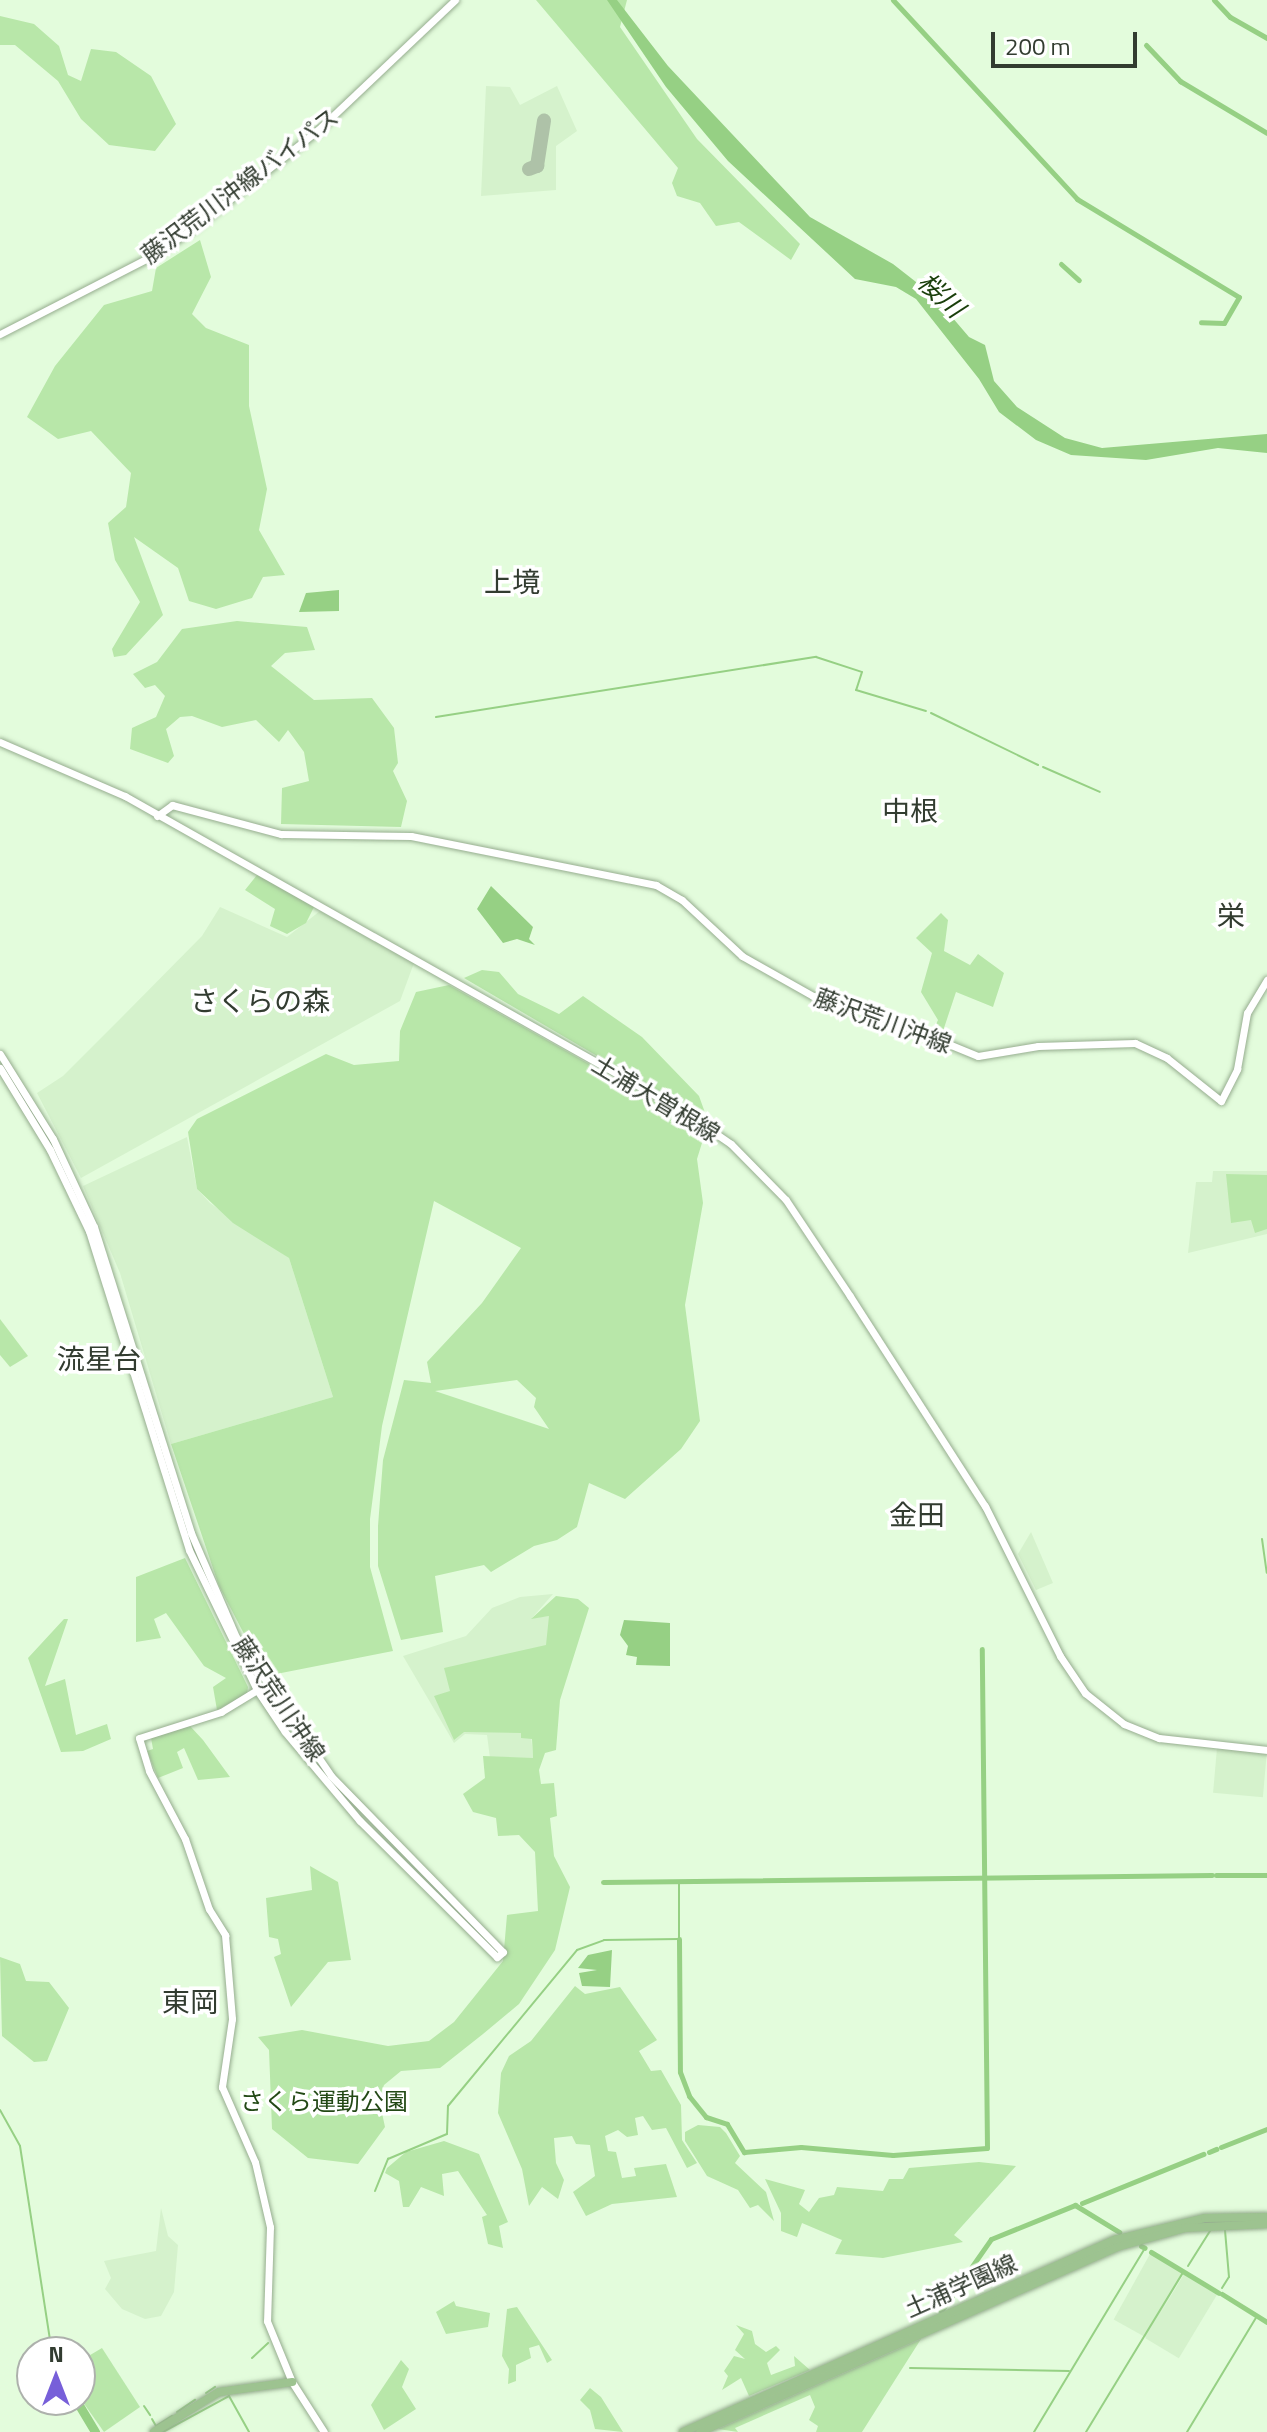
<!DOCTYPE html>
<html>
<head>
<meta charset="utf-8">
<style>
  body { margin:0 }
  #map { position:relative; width:1267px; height:2432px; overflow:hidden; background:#e3fcdc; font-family:"Titillium Web","Noto Sans JP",sans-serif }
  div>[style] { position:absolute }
  .built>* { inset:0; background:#d5f2cc; transform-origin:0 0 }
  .green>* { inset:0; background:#b8e7a9 }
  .water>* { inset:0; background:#96d084 }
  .stream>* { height:2px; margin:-1px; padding:0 1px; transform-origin:1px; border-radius:1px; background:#96d084 }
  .canal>* { height:5px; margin:-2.5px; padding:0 2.5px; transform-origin:2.5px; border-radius:2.5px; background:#96d084 }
  .river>* { height:9px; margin:-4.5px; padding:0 4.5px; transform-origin:4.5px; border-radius:4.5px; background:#96d084 }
  .taxiway>* { height:14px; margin:-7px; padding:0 7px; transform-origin:7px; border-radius:7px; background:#aec2a8 }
  .roads { filter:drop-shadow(0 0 2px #96ad8f) drop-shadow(0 0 2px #96ad8f) }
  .secondary>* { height:7px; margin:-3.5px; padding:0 3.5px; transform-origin:3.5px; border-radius:3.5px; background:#fff }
  .primary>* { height:8px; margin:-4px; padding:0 4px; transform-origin:4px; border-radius:4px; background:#9dc390 }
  span { translate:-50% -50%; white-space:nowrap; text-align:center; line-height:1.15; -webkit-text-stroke:7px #fff; paint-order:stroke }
  .street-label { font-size:24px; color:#323c30 }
  .park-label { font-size:24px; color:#234916 }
  .water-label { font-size:26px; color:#1a3f0b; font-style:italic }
  .quarter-label { font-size:28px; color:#323c30 }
  .north { position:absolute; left:16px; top:2336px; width:80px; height:80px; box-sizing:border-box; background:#fff; border:2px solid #adb1ac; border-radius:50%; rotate:0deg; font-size:22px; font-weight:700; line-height:32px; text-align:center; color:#323c30 }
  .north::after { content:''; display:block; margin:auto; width:28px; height:36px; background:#775fd9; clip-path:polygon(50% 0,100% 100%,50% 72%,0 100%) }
  .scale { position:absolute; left:991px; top:32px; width:146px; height:36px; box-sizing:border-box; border:4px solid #323c30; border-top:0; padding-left:10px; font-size:24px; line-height:28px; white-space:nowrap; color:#323c30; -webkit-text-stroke:6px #fff; paint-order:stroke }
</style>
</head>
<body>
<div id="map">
  <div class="built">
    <i style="clip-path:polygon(486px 86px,510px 87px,520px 105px,557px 86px,577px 131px,556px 146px,556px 190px,481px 196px)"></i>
    <i style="clip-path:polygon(220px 907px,287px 937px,320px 911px,414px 963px,400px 1001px,81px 1178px,37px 1093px,63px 1076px,120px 1019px,202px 936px)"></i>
    <i style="clip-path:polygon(187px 1137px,197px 1189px,210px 1203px,289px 1258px,333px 1397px,171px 1444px,120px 1273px,83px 1186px)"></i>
    <i style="clip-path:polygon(1213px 1171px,1267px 1171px,1267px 1234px,1188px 1253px,1196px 1182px,1212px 1182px)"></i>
    <i style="clip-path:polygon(1031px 1532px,1053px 1583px,1036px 1590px,1018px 1554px)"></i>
    <i style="clip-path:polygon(553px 1594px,532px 1618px,549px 1616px,551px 1628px,531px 1734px,533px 1758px,490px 1758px,487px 1735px,465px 1734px,454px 1743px,403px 1656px,466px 1636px,492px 1608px,520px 1597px)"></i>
    <i style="left:1217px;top:1748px;width:50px;height:45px;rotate:5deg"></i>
    <i style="clip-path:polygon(161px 2208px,168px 2236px,178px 2245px,174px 2292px,161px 2316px,145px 2319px,122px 2309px,105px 2289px,111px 2278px,104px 2261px,156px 2251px)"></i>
    <i style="left:1150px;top:2254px;width:38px;height:75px;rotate:29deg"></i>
    <i style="left:1184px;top:2274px;width:39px;height:75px;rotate:31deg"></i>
  </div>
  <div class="green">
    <i style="clip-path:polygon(536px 0,627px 0,620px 27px,697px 139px,800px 244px,791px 260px,739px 222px,716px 226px,700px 203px,677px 196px,672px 183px,678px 168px)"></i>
    <i style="clip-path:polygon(0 16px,34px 24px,59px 46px,68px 75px,81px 81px,91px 49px,116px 52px,151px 76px,176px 124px,155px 151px,109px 145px,81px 119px,58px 81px,15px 45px,0 45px)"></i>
    <i style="clip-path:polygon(200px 240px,211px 277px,192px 314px,206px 328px,249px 345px,249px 406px,267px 489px,259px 530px,285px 575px,263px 577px,252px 598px,216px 609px,189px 601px,178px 568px,134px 537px,163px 615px,126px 655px,114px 657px,112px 649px,140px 602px,115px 560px,108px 523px,126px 507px,131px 473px,91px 431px,58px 439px,27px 417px,55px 366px,104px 305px,152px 291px,156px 268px)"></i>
    <i style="clip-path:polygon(237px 621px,307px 627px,315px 650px,285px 653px,271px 666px,314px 700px,372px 698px,394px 728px,398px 763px,393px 771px,407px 801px,401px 827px,281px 824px,282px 788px,309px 781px,304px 752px,288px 730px,279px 742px,256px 720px,222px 727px,192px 716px,180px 717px,166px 729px,174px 756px,168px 763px,130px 749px,132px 728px,156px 717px,165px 696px,155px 685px,145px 688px,133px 674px,157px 662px,182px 629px)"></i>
    <i style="clip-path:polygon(257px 875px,314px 907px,306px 923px,287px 934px,270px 926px,275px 909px,245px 890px)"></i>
    <i style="clip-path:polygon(941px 913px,948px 920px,944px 951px,970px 965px,978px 954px,1004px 973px,993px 1007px,956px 992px,941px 1037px,932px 1033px,938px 1020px,921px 992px,932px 953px,916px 938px)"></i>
    <i style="clip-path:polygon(482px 970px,499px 972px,518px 994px,559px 1014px,583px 996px,642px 1037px,699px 1096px,708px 1121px,464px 978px)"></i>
    <i style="clip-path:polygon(evenodd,449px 985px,706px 1130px,697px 1159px,703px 1203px,685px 1305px,700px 1421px,681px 1449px,625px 1499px,589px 1483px,577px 1527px,557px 1540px,534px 1546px,491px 1572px,484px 1565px,435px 1576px,443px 1632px,401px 1640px,378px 1566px,378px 1526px,383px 1460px,404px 1380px,431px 1383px,427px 1362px,482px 1303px,521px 1248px,434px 1201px,382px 1426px,370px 1519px,370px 1567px,393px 1651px,266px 1676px,219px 1586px,171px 1444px,333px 1397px,289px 1258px,233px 1223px,197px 1189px,188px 1132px,197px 1119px,326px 1054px,354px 1065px,399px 1061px,400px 1031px,416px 992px,449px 985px,517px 1380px,536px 1398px,534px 1407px,549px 1429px,435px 1391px,517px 1380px)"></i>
    <i style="clip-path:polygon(1226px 1174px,1267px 1175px,1267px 1229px,1255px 1233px,1251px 1220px,1231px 1223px)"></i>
    <i style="clip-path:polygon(0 1319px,28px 1356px,10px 1367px,0 1355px)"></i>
    <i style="clip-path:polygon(185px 1558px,248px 1687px,247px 1694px,217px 1710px,213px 1687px,226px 1678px,204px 1666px,166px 1613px,154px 1619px,161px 1638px,136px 1642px,136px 1577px)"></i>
    <i style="clip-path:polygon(556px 1596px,578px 1599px,589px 1608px,560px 1700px,556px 1750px,545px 1753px,539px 1770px,541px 1784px,554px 1783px,557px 1816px,550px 1818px,554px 1856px,570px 1887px,555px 1950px,519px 2004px,483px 2034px,440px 2068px,401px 2071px,384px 2085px,379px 2099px,385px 2127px,358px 2164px,308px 2158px,272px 2129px,269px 2050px,258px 2037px,302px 2030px,388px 2046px,429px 2041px,454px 2022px,503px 1961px,507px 1915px,538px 1911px,535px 1852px,519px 1835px,498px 1836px,496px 1818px,473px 1812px,463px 1794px,485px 1778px,483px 1756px,533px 1758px,532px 1739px,521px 1738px,521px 1733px,464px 1732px,454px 1740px,434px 1696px,450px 1691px,444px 1668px,546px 1645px,549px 1616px,531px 1619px)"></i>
    <i style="clip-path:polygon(64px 1619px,68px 1619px,45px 1686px,65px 1679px,76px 1735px,107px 1724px,111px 1739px,83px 1751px,61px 1752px,28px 1658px)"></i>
    <i style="clip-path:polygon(190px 1726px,203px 1740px,230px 1777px,198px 1780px,184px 1748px,177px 1752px,183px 1768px,158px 1778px,147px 1751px,153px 1749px,151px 1738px)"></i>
    <i style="clip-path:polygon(310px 1866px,338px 1882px,351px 1960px,328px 1962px,291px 2007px,274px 1957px,281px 1954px,278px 1939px,269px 1937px,266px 1898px,312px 1890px)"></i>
    <i style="clip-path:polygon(0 1957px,20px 1964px,26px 1981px,49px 1982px,69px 2008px,47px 2061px,34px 2062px,2px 2036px)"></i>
    <i style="clip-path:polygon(575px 1986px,585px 1994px,620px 1987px,657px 2040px,639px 2051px,651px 2071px,661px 2070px,681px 2105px,682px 2140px,697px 2163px,687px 2168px,666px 2128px,652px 2130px,643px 2116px,635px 2118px,638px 2135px,627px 2137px,618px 2130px,605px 2136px,608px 2151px,616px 2152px,622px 2178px,636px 2176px,634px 2168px,666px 2164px,677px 2197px,612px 2204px,586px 2216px,573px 2192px,595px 2176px,590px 2145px,576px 2144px,572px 2136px,554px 2138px,556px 2163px,564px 2180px,558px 2199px,542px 2187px,529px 2206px,522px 2169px,498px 2113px,501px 2073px,509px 2056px,531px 2041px)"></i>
    <i style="clip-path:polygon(698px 2125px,720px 2127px,726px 2133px,740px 2156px,735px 2163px,766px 2192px,774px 2221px,758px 2205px,750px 2208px,738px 2190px,707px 2176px,685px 2141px,685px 2132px)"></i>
    <i style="clip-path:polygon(444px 2141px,479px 2154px,508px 2222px,499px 2226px,503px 2248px,488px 2244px,482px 2217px,487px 2215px,458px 2171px,442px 2174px,444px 2196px,421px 2187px,409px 2207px,403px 2207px,399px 2181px,385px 2173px,387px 2168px,406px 2152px)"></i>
    <i style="clip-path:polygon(979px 2162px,1016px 2166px,954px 2235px,963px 2242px,883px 2258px,835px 2254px,842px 2240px,802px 2223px,797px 2237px,781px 2231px,781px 2213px,765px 2179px,805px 2190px,799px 2204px,809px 2212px,819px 2198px,834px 2195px,837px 2187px,883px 2191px,889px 2179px,903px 2179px,909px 2168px)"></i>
    <i style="clip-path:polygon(454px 2301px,456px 2306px,490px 2313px,488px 2327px,446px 2334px,436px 2312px)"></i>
    <i style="clip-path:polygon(517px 2307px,552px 2360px,547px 2363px,539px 2345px,529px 2348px,531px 2358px,516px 2365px,516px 2381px,508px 2384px,509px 2369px,502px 2356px,507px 2309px)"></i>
    <i style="clip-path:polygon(736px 2325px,752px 2331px,755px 2344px,766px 2352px,776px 2346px,780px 2350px,767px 2363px,771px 2375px,795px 2366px,794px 2356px,810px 2370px,749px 2396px,741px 2378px,722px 2390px,728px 2376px,724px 2371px,734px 2356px,745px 2359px,735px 2350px,744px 2334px)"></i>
    <i style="clip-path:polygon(921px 2339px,862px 2432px,816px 2432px,818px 2426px,809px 2420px,815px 2407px,810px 2395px,735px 2428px,738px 2432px,718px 2429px)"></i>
    <i style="clip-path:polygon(102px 2348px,140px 2407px,104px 2432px,80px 2398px,80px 2361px)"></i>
    <i style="clip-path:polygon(401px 2360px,409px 2369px,402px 2387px,416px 2409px,384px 2430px,371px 2405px)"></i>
    <i style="clip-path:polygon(590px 2388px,601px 2397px,623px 2432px,595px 2429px,590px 2410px,580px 2400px)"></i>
  </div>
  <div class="water">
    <i style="clip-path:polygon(607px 0,617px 0,668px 66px,810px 217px,893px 264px,934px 296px,969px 337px,985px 345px,994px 381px,1017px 407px,1065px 438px,1102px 448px,1267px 434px,1267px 453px,1218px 448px,1146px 460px,1071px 455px,1036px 440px,999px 412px,979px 379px,916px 299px,896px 287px,855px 279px,728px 161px,666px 87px)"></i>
    <i style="clip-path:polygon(339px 590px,339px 611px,299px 612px,306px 593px)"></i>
    <i style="clip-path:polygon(491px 886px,533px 927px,529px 939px,535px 945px,517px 939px,503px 943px,477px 909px)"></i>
    <i style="clip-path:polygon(624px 1620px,670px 1623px,670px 1666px,636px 1665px,637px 1657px,626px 1655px,628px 1646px,620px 1635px)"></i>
    <i style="clip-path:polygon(612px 1950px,610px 1987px,582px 1986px,579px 1973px,597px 1970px,578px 1968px,588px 1955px)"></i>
  </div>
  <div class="stream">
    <i style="left:931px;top:713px;width:119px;rotate:25.9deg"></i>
    <i style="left:436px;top:717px;width:385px;rotate:-9deg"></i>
    <i style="left:816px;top:657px;width:48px;rotate:18.1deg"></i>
    <i style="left:862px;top:672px;width:19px;rotate:108deg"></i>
    <i style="left:856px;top:690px;width:73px;rotate:16.7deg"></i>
    <i style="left:1043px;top:767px;width:62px;rotate:23.7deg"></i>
    <i style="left:1262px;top:1539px;width:34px;rotate:82deg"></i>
    <i style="left:0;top:2110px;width:41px;rotate:60.9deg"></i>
    <i style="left:20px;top:2146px;width:208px;rotate:81.2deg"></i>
    <i style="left:375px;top:2191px;width:35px;rotate:-68deg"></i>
    <i style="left:388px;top:2159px;width:64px;rotate:-23deg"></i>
    <i style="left:447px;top:2134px;width:28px;rotate:-88deg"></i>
    <i style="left:448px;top:2106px;width:202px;rotate:-50.4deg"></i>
    <i style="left:577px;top:1950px;width:29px;rotate:-20deg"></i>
    <i style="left:604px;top:1940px;width:75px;rotate:-0.8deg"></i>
    <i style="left:679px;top:1939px;width:57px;rotate:-90deg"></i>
    <i style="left:1188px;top:2266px;width:41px;rotate:-57.8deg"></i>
    <i style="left:1222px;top:2288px;width:13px;rotate:-58deg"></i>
    <i style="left:1229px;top:2277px;width:47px;rotate:-94.9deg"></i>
    <i style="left:252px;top:2358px;width:22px;rotate:-43deg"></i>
    <i style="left:910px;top:2368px;width:159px;rotate:1.1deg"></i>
    <i style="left:206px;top:2393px;width:11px;rotate:-34deg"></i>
    <i style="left:144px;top:2406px;width:11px;rotate:56deg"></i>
    <i style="left:177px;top:2412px;width:22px;rotate:-34deg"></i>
    <i style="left:152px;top:2419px;width:8px;rotate:60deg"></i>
    <i style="left:156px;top:2426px;width:19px;rotate:-32deg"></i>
    <i style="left:163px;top:2432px;width:75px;rotate:-28.6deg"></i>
    <i style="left:229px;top:2396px;width:41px;rotate:60.9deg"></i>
    <i style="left:1034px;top:2432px;width:215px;rotate:-58.9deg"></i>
    <i style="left:1086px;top:2432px;width:188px;rotate:-58.7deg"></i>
    <i style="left:1187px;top:2432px;width:135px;rotate:-58.9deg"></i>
  </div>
  <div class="canal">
    <i style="left:893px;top:0;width:271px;rotate:47.2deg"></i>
    <i style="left:1077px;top:199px;width:189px;rotate:31.2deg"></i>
    <i style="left:1239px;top:297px;width:30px;rotate:120deg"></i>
    <i style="left:1224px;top:323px;width:23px;rotate:-178deg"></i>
    <i style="left:1214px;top:0;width:23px;rotate:47deg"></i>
    <i style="left:1230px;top:17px;width:43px;rotate:29.6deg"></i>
    <i style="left:1146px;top:45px;width:50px;rotate:46.6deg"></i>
    <i style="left:1180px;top:81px;width:101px;rotate:30.9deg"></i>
    <i style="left:1061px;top:264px;width:24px;rotate:42deg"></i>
    <i style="left:1216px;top:1875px;width:51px"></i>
    <i style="left:603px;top:1882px;width:609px;rotate:-0.66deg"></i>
    <i style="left:679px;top:1939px;width:133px;rotate:89.6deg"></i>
    <i style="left:680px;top:2072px;width:26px;rotate:69deg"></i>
    <i style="left:689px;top:2096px;width:27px;rotate:51deg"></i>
    <i style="left:706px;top:2117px;width:22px;rotate:18deg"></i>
    <i style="left:727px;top:2124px;width:33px;rotate:59deg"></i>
    <i style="left:744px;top:2152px;width:57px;rotate:-5deg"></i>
    <i style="left:801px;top:2147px;width:92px;rotate:5deg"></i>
    <i style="left:893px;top:2155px;width:94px;rotate:-4.3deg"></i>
    <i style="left:987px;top:2148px;width:499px;rotate:-90.6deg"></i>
    <i style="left:1221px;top:2147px;width:49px;rotate:-21.4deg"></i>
    <i style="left:1209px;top:2152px;width:8px;rotate:-23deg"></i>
    <i style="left:1082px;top:2203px;width:131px;rotate:-22deg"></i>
    <i style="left:1141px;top:2246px;width:4px;rotate:27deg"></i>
    <i style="left:1151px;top:2252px;width:79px;rotate:31.1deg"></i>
    <i style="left:961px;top:2282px;width:52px;rotate:-55.1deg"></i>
    <i style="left:991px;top:2239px;width:91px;rotate:-22deg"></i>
    <i style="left:1075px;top:2205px;width:52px;rotate:31.5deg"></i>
    <i style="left:1222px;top:2294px;width:53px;rotate:31.9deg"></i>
    <i style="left:941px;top:2311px;width:26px;rotate:-54deg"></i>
  </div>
  <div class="river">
    <i style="left:76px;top:2400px;width:37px;rotate:59deg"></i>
  </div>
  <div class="taxiway">
    <i style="left:529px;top:169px;width:9px;rotate:-21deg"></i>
    <i style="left:537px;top:166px;width:46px;rotate:-81.2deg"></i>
  </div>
  <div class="roads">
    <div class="secondary">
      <i style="left:0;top:334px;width:171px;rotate:-27.2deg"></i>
      <i style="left:152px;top:256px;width:48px;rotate:-34deg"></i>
      <i style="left:192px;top:229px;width:160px;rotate:-38.2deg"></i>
      <i style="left:318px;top:130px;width:189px;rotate:-43.5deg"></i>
      <i style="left:0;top:742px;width:136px;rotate:23.4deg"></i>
      <i style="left:125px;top:796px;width:641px;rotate:29.45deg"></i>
      <i style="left:683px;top:1111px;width:58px;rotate:34.5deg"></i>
      <i style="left:731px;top:1144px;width:78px;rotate:45.5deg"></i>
      <i style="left:786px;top:1200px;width:115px;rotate:56.3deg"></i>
      <i style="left:850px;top:1296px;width:250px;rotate:57.3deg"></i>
      <i style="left:985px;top:1506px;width:168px;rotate:63.4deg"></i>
      <i style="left:1060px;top:1656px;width:45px;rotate:56deg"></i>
      <i style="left:1085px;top:1693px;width:50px;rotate:38.5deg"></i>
      <i style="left:1124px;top:1724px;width:38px;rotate:22deg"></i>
      <i style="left:1159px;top:1738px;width:109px;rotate:6.3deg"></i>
      <i style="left:157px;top:816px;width:19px;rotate:-36deg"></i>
      <i style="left:172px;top:805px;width:113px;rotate:14.9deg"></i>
      <i style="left:281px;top:834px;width:130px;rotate:0.9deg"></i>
      <i style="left:411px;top:836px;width:250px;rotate:11.3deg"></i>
      <i style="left:656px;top:885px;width:30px;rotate:30deg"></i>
      <i style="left:682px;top:900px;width:82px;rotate:43deg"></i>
      <i style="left:742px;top:956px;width:81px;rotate:29.4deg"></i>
      <i style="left:813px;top:996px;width:39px;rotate:12deg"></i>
      <i style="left:851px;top:1004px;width:137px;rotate:22.3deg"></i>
      <i style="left:978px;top:1056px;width:61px;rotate:-9.5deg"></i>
      <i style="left:1038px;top:1046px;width:97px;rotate:-1.8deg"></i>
      <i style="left:1135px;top:1043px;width:35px;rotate:25deg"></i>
      <i style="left:1167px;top:1058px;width:69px;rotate:38.5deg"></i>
      <i style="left:1221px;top:1101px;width:36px;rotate:-63deg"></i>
      <i style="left:1237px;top:1069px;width:57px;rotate:-79.9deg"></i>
      <i style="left:1247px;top:1013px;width:39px;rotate:-59deg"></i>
      <i style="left:0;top:1054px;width:100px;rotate:58.1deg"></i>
      <i style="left:53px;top:1139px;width:97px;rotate:65deg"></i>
      <i style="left:94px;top:1227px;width:321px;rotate:72.4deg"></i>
      <i style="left:191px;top:1533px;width:113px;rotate:66.6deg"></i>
      <i style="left:236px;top:1637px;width:168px;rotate:55.6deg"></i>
      <i style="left:331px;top:1776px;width:246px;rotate:45.7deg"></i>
      <i style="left:503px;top:1952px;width:8px;rotate:140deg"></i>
      <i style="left:0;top:1068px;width:96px;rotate:58.6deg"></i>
      <i style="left:50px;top:1150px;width:90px;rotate:64.3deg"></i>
      <i style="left:89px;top:1231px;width:334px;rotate:72.6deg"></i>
      <i style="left:189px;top:1550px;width:156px;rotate:64.1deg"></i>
      <i style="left:257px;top:1690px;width:50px;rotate:56.3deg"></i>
      <i style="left:285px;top:1732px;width:116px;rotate:49.9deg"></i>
      <i style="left:360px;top:1821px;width:193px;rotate:44.8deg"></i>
      <i style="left:257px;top:1690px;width:42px;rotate:148.6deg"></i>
      <i style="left:221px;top:1712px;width:86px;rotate:162.4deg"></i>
      <i style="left:139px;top:1738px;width:34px;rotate:73deg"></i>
      <i style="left:149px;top:1771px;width:77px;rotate:62.1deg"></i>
      <i style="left:185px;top:1839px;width:74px;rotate:71.1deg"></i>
      <i style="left:209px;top:1909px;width:31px;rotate:58deg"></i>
      <i style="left:225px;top:1935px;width:84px;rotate:85.2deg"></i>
      <i style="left:232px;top:2019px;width:69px;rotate:98.4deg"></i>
      <i style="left:222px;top:2087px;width:82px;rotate:66.3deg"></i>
      <i style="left:255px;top:2162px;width:67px;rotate:77deg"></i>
      <i style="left:270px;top:2227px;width:94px;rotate:91.8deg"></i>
      <i style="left:267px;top:2321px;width:66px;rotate:67.7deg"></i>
      <i style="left:292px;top:2382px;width:59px;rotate:57.4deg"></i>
    </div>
    <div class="primary">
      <i style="left:154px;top:2432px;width:76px;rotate:-31.6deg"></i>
      <i style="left:219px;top:2392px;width:74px;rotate:-7.8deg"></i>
      <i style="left:683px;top:2432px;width:473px;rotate:-24deg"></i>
      <i style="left:1115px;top:2240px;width:93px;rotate:-13.7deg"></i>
      <i style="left:1205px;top:2218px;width:62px;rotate:-0.9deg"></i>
      <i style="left:700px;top:2432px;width:456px;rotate:-23.9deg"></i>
      <i style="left:1117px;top:2247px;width:71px;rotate:-15.6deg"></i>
      <i style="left:1185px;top:2228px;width:82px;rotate:-2.8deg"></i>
    </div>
  </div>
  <div class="street-label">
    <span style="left:240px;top:186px;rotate:-37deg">藤沢荒川沖線バイパス</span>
    <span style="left:883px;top:1021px;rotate:20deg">藤沢荒川沖線</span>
    <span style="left:656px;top:1099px;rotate:31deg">土浦大曽根線</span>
    <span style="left:279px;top:1699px;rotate:56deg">藤沢荒川沖線</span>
    <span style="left:961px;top:2286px;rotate:-24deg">土浦学園線</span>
  </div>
  <div class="park-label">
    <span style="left:324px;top:2102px">さくら運動公園</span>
  </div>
  <div class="water-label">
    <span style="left:941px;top:295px;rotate:43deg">桜川</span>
  </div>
  <div class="quarter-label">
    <span style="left:512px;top:582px">上境</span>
    <span style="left:910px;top:811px">中根</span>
    <span style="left:1231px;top:916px">栄</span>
    <span style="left:260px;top:1001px">さくらの森</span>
    <span style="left:99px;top:1359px">流星台</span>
    <span style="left:917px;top:1515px">金田</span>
    <span style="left:190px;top:2002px">東岡</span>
  </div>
  <div class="north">N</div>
  <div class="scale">200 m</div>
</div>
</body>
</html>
